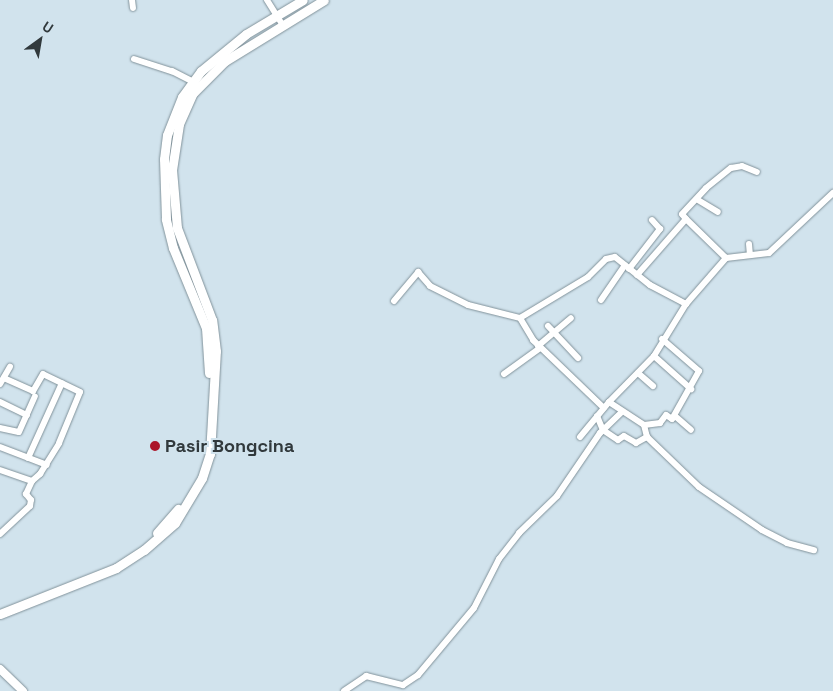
<!DOCTYPE html>
<html>
<head>
<meta charset="utf-8">
<style>
  body { margin:0 }
  #map { position:relative; width:833px; height:691px; overflow:hidden; background:#d1e3ed; font-family:"Space Grotesk",sans-serif }
  div>[style] { position:absolute }
  .roads { filter:drop-shadow(0 0 1px #81929a) drop-shadow(0 0 1px #81929a) }
  .minor>* { height:6px; margin:-3px; padding:0 3px; transform-origin:3px; border-radius:3px; background:#fff }
  .tertiary>* { height:8px; margin:-4px; padding:0 4px; transform-origin:4px; border-radius:4px; background:#fff }
  .secondary>* { height:9px; margin:-4.5px; padding:0 4.5px; transform-origin:4.5px; border-radius:4.5px; background:#fff }
  .dots>* { width:14px; height:14px; translate:-50% -50%; box-sizing:border-box; border:2px solid #d1e3ed; border-radius:50% }
  span { translate:-50% -50%; white-space:nowrap; text-align:center; line-height:1.15; -webkit-text-stroke:4px #d1e3ed; paint-order:stroke }
  .poi-label { font-size:18px; color:#31393c; font-weight:700 }
  .left { translate:0 -50%; text-align:left }
  .north { position:absolute; left:15px; top:15px; width:50px; height:50px; -webkit-text-stroke:4px #d1e3ed; paint-order:stroke; rotate:32deg; font-size:14px; font-weight:700; line-height:20px; text-align:center; color:#31393c }
  .north::after { content:''; display:block; margin:auto; width:18px; height:22px; background:#31393c; clip-path:polygon(50% 0,100% 100%,50% 72%,0 100%) }
</style>
</head>
<body>
<div id="map">
  <div class="roads">
    <div class="minor">
      <i style="left:132px;top:0;width:8px;rotate:83deg"></i>
      <i style="left:267px;top:0;width:28px;rotate:58deg"></i>
      <i style="left:134px;top:59px;width:40px;rotate:18deg"></i>
      <i style="left:172px;top:71px;width:22px;rotate:27deg"></i>
      <i style="left:698px;top:200px;width:23px;rotate:31deg"></i>
      <i style="left:686px;top:219px;width:6px;rotate:-129deg"></i>
      <i style="left:682px;top:214px;width:35px;rotate:-47deg"></i>
      <i style="left:706px;top:188px;width:32px;rotate:-39deg"></i>
      <i style="left:731px;top:168px;width:11px;rotate:-10deg"></i>
      <i style="left:742px;top:166px;width:16px;rotate:22deg"></i>
      <i style="left:749px;top:244px;width:11px;rotate:85deg"></i>
      <i style="left:629px;top:269px;width:51px;rotate:-52.2deg"></i>
      <i style="left:660px;top:229px;width:12px;rotate:-132deg"></i>
      <i style="left:637px;top:275px;width:74px;rotate:-48.8deg"></i>
      <i style="left:686px;top:219px;width:56px;rotate:44.3deg"></i>
      <i style="left:726px;top:258px;width:43px;rotate:-6.6deg"></i>
      <i style="left:769px;top:253px;width:88px;rotate:-43.2deg"></i>
      <i style="left:601px;top:300px;width:42px;rotate:-55.6deg"></i>
      <i style="left:394px;top:301px;width:38px;rotate:-50deg"></i>
      <i style="left:418px;top:272px;width:18px;rotate:49deg"></i>
      <i style="left:430px;top:286px;width:42px;rotate:26.6deg"></i>
      <i style="left:468px;top:305px;width:54px;rotate:14deg"></i>
      <i style="left:520px;top:318px;width:79px;rotate:-31.1deg"></i>
      <i style="left:588px;top:277px;width:25px;rotate:-45deg"></i>
      <i style="left:606px;top:259px;width:9px;rotate:-13deg"></i>
      <i style="left:615px;top:257px;width:45px;rotate:38.7deg"></i>
      <i style="left:650px;top:285px;width:41px;rotate:27.8deg"></i>
      <i style="left:520px;top:318px;width:26px;rotate:59deg"></i>
      <i style="left:533px;top:340px;width:98px;rotate:43.8deg"></i>
      <i style="left:548px;top:326px;width:44px;rotate:46.8deg"></i>
      <i style="left:662px;top:339px;width:49px;rotate:40.9deg"></i>
      <i style="left:699px;top:371px;width:55px;rotate:119.4deg"></i>
      <i style="left:672px;top:419px;width:7px;rotate:-146deg"></i>
      <i style="left:666px;top:415px;width:10px;rotate:127deg"></i>
      <i style="left:660px;top:423px;width:16px;rotate:173deg"></i>
      <i style="left:644px;top:425px;width:12px;rotate:76deg"></i>
      <i style="left:647px;top:437px;width:72px;rotate:43.9deg"></i>
      <i style="left:699px;top:487px;width:76px;rotate:34.3deg"></i>
      <i style="left:762px;top:530px;width:28px;rotate:27deg"></i>
      <i style="left:787px;top:543px;width:28px;rotate:15deg"></i>
      <i style="left:538px;top:346px;width:43px;rotate:-40.3deg"></i>
      <i style="left:654px;top:356px;width:50px;rotate:41.7deg"></i>
      <i style="left:638px;top:373px;width:20px;rotate:41deg"></i>
      <i style="left:504px;top:374px;width:44px;rotate:-35.8deg"></i>
      <i style="left:0;top:384px;width:20px;rotate:-60deg"></i>
      <i style="left:0;top:402px;width:30px;rotate:26deg"></i>
      <i style="left:609px;top:402px;width:42px;rotate:33.3deg"></i>
      <i style="left:597px;top:416px;width:15px;rotate:67deg"></i>
      <i style="left:603px;top:430px;width:18px;rotate:34deg"></i>
      <i style="left:618px;top:440px;width:7px;rotate:-34deg"></i>
      <i style="left:624px;top:436px;width:14px;rotate:30deg"></i>
      <i style="left:636px;top:443px;width:13px;rotate:-29deg"></i>
      <i style="left:675px;top:416px;width:21px;rotate:41deg"></i>
      <i style="left:0;top:428px;width:19px;rotate:12deg"></i>
      <i style="left:19px;top:432px;width:39px;rotate:-66deg"></i>
      <i style="left:580px;top:437px;width:45px;rotate:-50.4deg"></i>
      <i style="left:609px;top:402px;width:64px;rotate:-45.6deg"></i>
      <i style="left:654px;top:356px;width:61px;rotate:-58.4deg"></i>
      <i style="left:686px;top:304px;width:61px;rotate:-49deg"></i>
      <i style="left:0;top:447px;width:50px;rotate:21deg"></i>
      <i style="left:28px;top:458px;width:82px;rotate:-65.6deg"></i>
      <i style="left:0;top:470px;width:34px;rotate:19deg"></i>
      <i style="left:32px;top:481px;width:11px;rotate:-41deg"></i>
      <i style="left:40px;top:474px;width:36px;rotate:-58deg"></i>
      <i style="left:59px;top:443px;width:55px;rotate:-67.6deg"></i>
      <i style="left:80px;top:392px;width:41px;rotate:-154.1deg"></i>
      <i style="left:43px;top:374px;width:20px;rotate:120deg"></i>
      <i style="left:33px;top:391px;width:32px;rotate:-156deg"></i>
      <i style="left:0;top:534px;width:41px;rotate:-43deg"></i>
      <i style="left:30px;top:506px;width:6px;rotate:-81deg"></i>
      <i style="left:31px;top:500px;width:8px;rotate:-130deg"></i>
      <i style="left:26px;top:494px;width:14px;rotate:-65deg"></i>
      <i style="left:344px;top:691px;width:27px;rotate:-34deg"></i>
      <i style="left:366px;top:676px;width:38px;rotate:14deg"></i>
      <i style="left:403px;top:685px;width:18px;rotate:-34deg"></i>
      <i style="left:418px;top:675px;width:87px;rotate:-50.1deg"></i>
      <i style="left:474px;top:608px;width:55px;rotate:-63deg"></i>
      <i style="left:499px;top:559px;width:33px;rotate:-52deg"></i>
      <i style="left:519px;top:533px;width:53px;rotate:-44.2deg"></i>
      <i style="left:557px;top:496px;width:76px;rotate:-55.7deg"></i>
      <i style="left:600px;top:433px;width:29px;rotate:-44deg"></i>
    </div>
    <div class="tertiary">
      <i style="left:0;top:669px;width:32px;rotate:44deg"></i>
    </div>
    <div class="secondary">
      <i style="left:209px;top:373px;width:45px;rotate:-93.8deg"></i>
      <i style="left:206px;top:328px;width:87px;rotate:-112.4deg"></i>
      <i style="left:173px;top:248px;width:30px;rotate:-104deg"></i>
      <i style="left:166px;top:219px;width:60px;rotate:-91.9deg"></i>
      <i style="left:164px;top:159px;width:24px;rotate:-83deg"></i>
      <i style="left:167px;top:135px;width:41px;rotate:-68.5deg"></i>
      <i style="left:182px;top:97px;width:32px;rotate:-54deg"></i>
      <i style="left:201px;top:71px;width:58px;rotate:-39.4deg"></i>
      <i style="left:246px;top:34px;width:66px;rotate:-30.8deg"></i>
      <i style="left:157px;top:533px;width:32px;rotate:-49deg"></i>
      <i style="left:0;top:614px;width:125px;rotate:-21.6deg"></i>
      <i style="left:116px;top:568px;width:33px;rotate:-33deg"></i>
      <i style="left:144px;top:550px;width:41px;rotate:-41.1deg"></i>
      <i style="left:175px;top:523px;width:52px;rotate:-59deg"></i>
      <i style="left:202px;top:478px;width:25px;rotate:-72deg"></i>
      <i style="left:210px;top:454px;width:103px;rotate:-86.7deg"></i>
      <i style="left:216px;top:351px;width:31px;rotate:-97deg"></i>
      <i style="left:212px;top:320px;width:98px;rotate:-110.8deg"></i>
      <i style="left:177px;top:228px;width:58px;rotate:-94.9deg"></i>
      <i style="left:172px;top:170px;width:47px;rotate:-81.3deg"></i>
      <i style="left:179px;top:124px;width:34px;rotate:-66deg"></i>
      <i style="left:193px;top:93px;width:45px;rotate:-45deg"></i>
      <i style="left:225px;top:61px;width:116px;rotate:-31.6deg"></i>
    </div>
  </div>
  <div class="dots">
    <i style="left:155px;top:446px;background:#ab1529"></i>
  </div>
  <div class="poi-label">
    <span class="left" style="left:165px;top:446px">Pasir Bongcina</span>
  </div>
  <div class="north">U</div>
</div>
</body>
</html>
